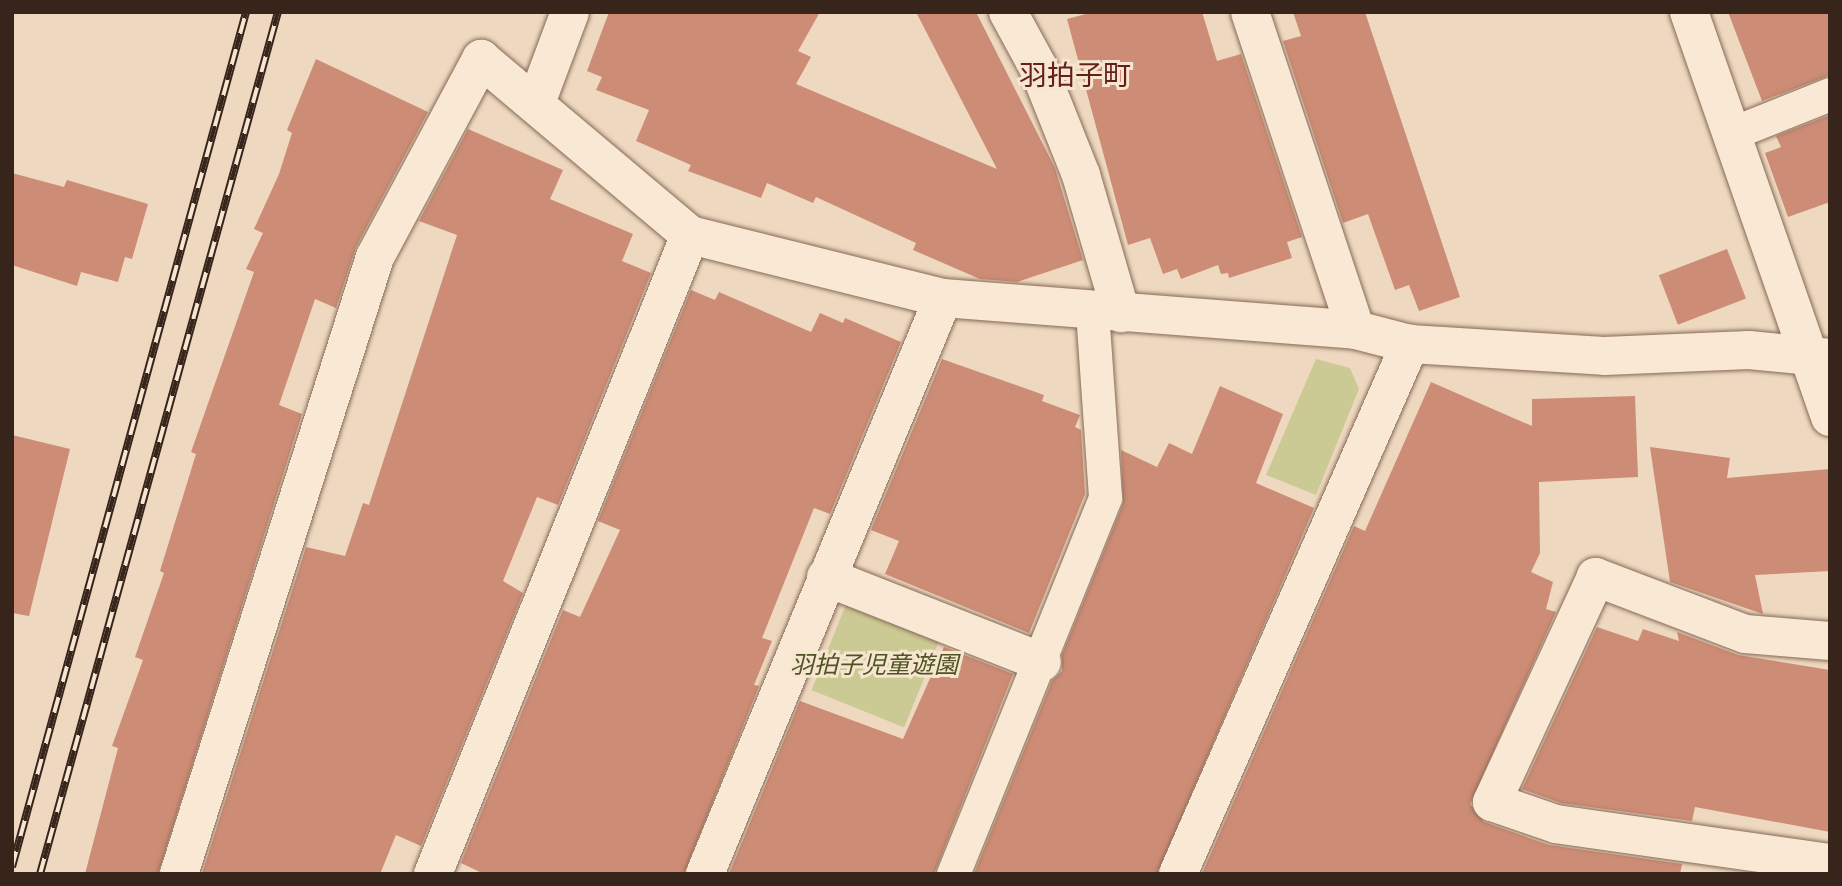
<!DOCTYPE html>
<html>
<head>
<meta charset="utf-8">
<style>
  body { margin:0 }
  #map { position:relative; width:1842px; height:886px; overflow:hidden; background:#eed9c0; font-family:"PT Serif","Noto Sans JP",serif }
  div>[style] { position:absolute }
  .green>* { inset:0; background:#ccca94; transform-origin:0 0 }
  .building>* { inset:0; background:#cd8c75; transform-origin:0 0 }
  .roads { filter:drop-shadow(0 0 2px #876a57) drop-shadow(0 0 2px #876a57) }
  .lane>* { height:33px; margin:-16.5px; padding:0 16.5px; transform-origin:16.5px; border-radius:16.5px; background:#f9e8d3 }
  .street>* { height:38px; margin:-19px; padding:0 19px; transform-origin:19px; border-radius:19px; background:#f9e8d3 }
  .rail>* { height:8px; margin-top:-4px; transform-origin:0; background:repeating-linear-gradient(90deg,#f6e5cf 0 16px,#37251c 0 32px); box-sizing:border-box; border-block:2px solid #37251c }
  span { translate:-50% -50%; white-space:nowrap; text-align:center; line-height:1.15; -webkit-text-stroke:6px #f6e5cf; paint-order:stroke }
  .park-label { font-size:24px; color:#4e5322; font-style:italic }
  .quarter-label { font-size:28px; color:#641f1b }
  .frame { position:absolute; inset:0; border:14px solid #37251c; pointer-events:none }
</style>
</head>
<body>
<div id="map">
  <div class="green">
    <i style="clip-path:polygon(1316px 359px,1350px 368px,1359px 389px,1316px 495px,1266px 475px)"></i>
    <i style="left:847px;top:602px;width:100px;height:95px;rotate:22deg"></i>
  </div>
  <div class="building">
    <i style="clip-path:polygon(609px 12px,820px 12px,798px 51px,811px 57px,796px 84px,997px 169px,916px 12px,976px 12px,1055px 168px,1083px 260px,1017px 282px,980px 279px,913px 250px,916px 243px,816px 197px,813px 203px,767px 183px,761px 198px,688px 171px,691px 165px,636px 141px,649px 110px,596px 90px,602px 77px,587px 71px)"></i>
    <i style="clip-path:polygon(1093px 12px,1202px 12px,1217px 61px,1241px 54px,1302px 237px,1287px 242px,1292px 258px,1229px 278px,1228px 273px,1221px 274px,1218px 265px,1181px 279px,1177px 269px,1163px 274px,1150px 238px,1128px 245px,1067px 19px)"></i>
    <i style="clip-path:polygon(1293px 12px,1365px 12px,1460px 297px,1419px 311px,1409px 285px,1395px 290px,1368px 214px,1343px 223px,1283px 41px,1301px 36px)"></i>
    <i style="clip-path:polygon(1728px 12px,1830px 12px,1830px 75px,1762px 101px)"></i>
    <i style="clip-path:polygon(316px 59px,428px 112px,356px 247px,336px 308px,315px 299px,279px 405px,302px 414px,158px 874px,85px 874px,118px 748px,112px 746px,143px 660px,135px 657px,164px 573px,160px 571px,196px 454px,191px 452px,254px 272px,246px 269px,263px 233px,254px 229px,279px 174px,292px 133px,287px 130px)"></i>
    <i style="clip-path:polygon(1830px 115px,1830px 202px,1788px 217px,1765px 153px,1781px 147px,1776px 136px)"></i>
    <i style="clip-path:polygon(468px 129px,563px 170px,550px 199px,633px 234px,622px 261px,651px 273px,558px 505px,537px 497px,503px 581px,523px 593px,421px 846px,396px 835px,380px 874px,202px 874px,306px 547px,345px 556px,363px 503px,369px 505px,457px 235px,419px 221px)"></i>
    <i style="clip-path:polygon(12px 173px,64px 187px,67px 180px,148px 204px,132px 259px,125px 257px,118px 282px,81px 272px,77px 286px,12px 265px)"></i>
    <i style="left:1727px;top:249px;width:53px;height:73px;rotate:69deg"></i>
    <i style="clip-path:polygon(691px 290px,715px 300px,719px 292px,811px 332px,820px 313px,843px 323px,845px 318px,901px 342px,830px 514px,814px 508px,762px 638px,772px 641px,754px 685px,759px 686px,684px 874px,484px 874px,461px 863px,563px 610px,580px 617px,620px 530px,598px 521px)"></i>
    <i style="clip-path:polygon(942px 359px,1044px 395px,1042px 401px,1080px 415px,1075px 427px,1081px 430px,1085px 494px,1029px 633px,885px 574px,899px 541px,871px 530px)"></i>
    <i style="clip-path:polygon(1431px 382px,1532px 426px,1532px 399px,1635px 396px,1638px 477px,1539px 482px,1540px 553px,1531px 572px,1553px 582px,1546px 609px,1556px 612px,1470px 804px,1484px 822px,1549px 845px,1682px 864px,1680px 874px,1202px 874px,1354px 526px,1365px 531px)"></i>
    <i style="clip-path:polygon(1220px 386px,1283px 414px,1256px 483px,1314px 508px,1157px 874px,974px 874px,1052px 681px,1062px 671px,1062px 655px,1123px 504px,1121px 450px,1157px 467px,1169px 443px,1192px 454px)"></i>
    <i style="clip-path:polygon(12px 435px,70px 449px,29px 616px,12px 613px)"></i>
    <i style="clip-path:polygon(1650px 447px,1730px 458px,1727px 478px,1830px 469px,1830px 571px,1755px 575px,1763px 614px,1670px 582px)"></i>
    <i style="clip-path:polygon(1597px 627px,1638px 641px,1643px 629px,1679px 641px,1677px 632px,1738px 655px,1830px 670px,1830px 832px,1695px 807px,1692px 821px,1561px 803px,1522px 789px)"></i>
    <i style="clip-path:polygon(944px 647px,1013px 674px,934px 874px,729px 874px,800px 701px,903px 739px)"></i>
  </div>
  <div class="roads">
    <div class="lane">
      <i style="left:1730px;top:134px;width:108px;rotate:-21.8deg"></i>
      <i style="left:953px;top:874px;width:406px;rotate:-68deg"></i>
      <i style="left:1105px;top:497px;width:187px;rotate:-94deg"></i>
    </div>
    <div class="street">
      <i style="left:1008px;top:12px;width:63px;rotate:61.4deg"></i>
      <i style="left:1038px;top:67px;width:116px;rotate:68.3deg"></i>
      <i style="left:1081px;top:175px;width:144px;rotate:73.8deg"></i>
      <i style="left:1250px;top:12px;width:335px;rotate:71.6deg"></i>
      <i style="left:1689px;top:12px;width:429px;rotate:70.8deg"></i>
      <i style="left:536px;top:103px;width:97px;rotate:-69.5deg"></i>
      <i style="left:826px;top:577px;width:232px;rotate:21.5deg"></i>
      <i style="left:1830px;top:641px;width:85px;rotate:-175.3deg"></i>
      <i style="left:1745px;top:634px;width:160px;rotate:-159.1deg"></i>
      <i style="left:1596px;top:577px;width:248px;rotate:114.8deg"></i>
      <i style="left:1492px;top:802px;width:68px;rotate:19deg"></i>
      <i style="left:1556px;top:824px;width:277px;rotate:8.1deg"></i>
      <i style="left:179px;top:874px;width:647px;rotate:-72.38deg"></i>
      <i style="left:375px;top:257px;width:225px;rotate:-61.8deg"></i>
      <i style="left:481px;top:59px;width:273px;rotate:40.1deg"></i>
      <i style="left:433px;top:874px;width:689px;rotate:-68.09deg"></i>
      <i style="left:690px;top:235px;width:261px;rotate:14deg"></i>
      <i style="left:943px;top:298px;width:414px;rotate:4.4deg"></i>
      <i style="left:1356px;top:330px;width:56px;rotate:14.5deg"></i>
      <i style="left:1410px;top:344px;width:194px;rotate:3.5deg"></i>
      <i style="left:1604px;top:356px;width:145px;rotate:-2.4deg"></i>
      <i style="left:1749px;top:350px;width:81px;rotate:5.6deg"></i>
      <i style="left:705px;top:874px;width:623px;rotate:-67.55deg"></i>
      <i style="left:1178px;top:874px;width:579px;rotate:-66.36deg"></i>
    </div>
  </div>
  <div class="rail">
    <i style="left:12px;top:867px;width:886px;rotate:-74.69deg"></i>
    <i style="left:40px;top:874px;width:894px;rotate:-74.57deg"></i>
  </div>
  <div class="park-label">
    <span style="left:874px;top:665px">羽拍子児童遊園</span>
  </div>
  <div class="quarter-label">
    <span style="left:1075px;top:75px">羽拍子町</span>
  </div>
  <div class="frame"></div>
</div>
</body>
</html>
